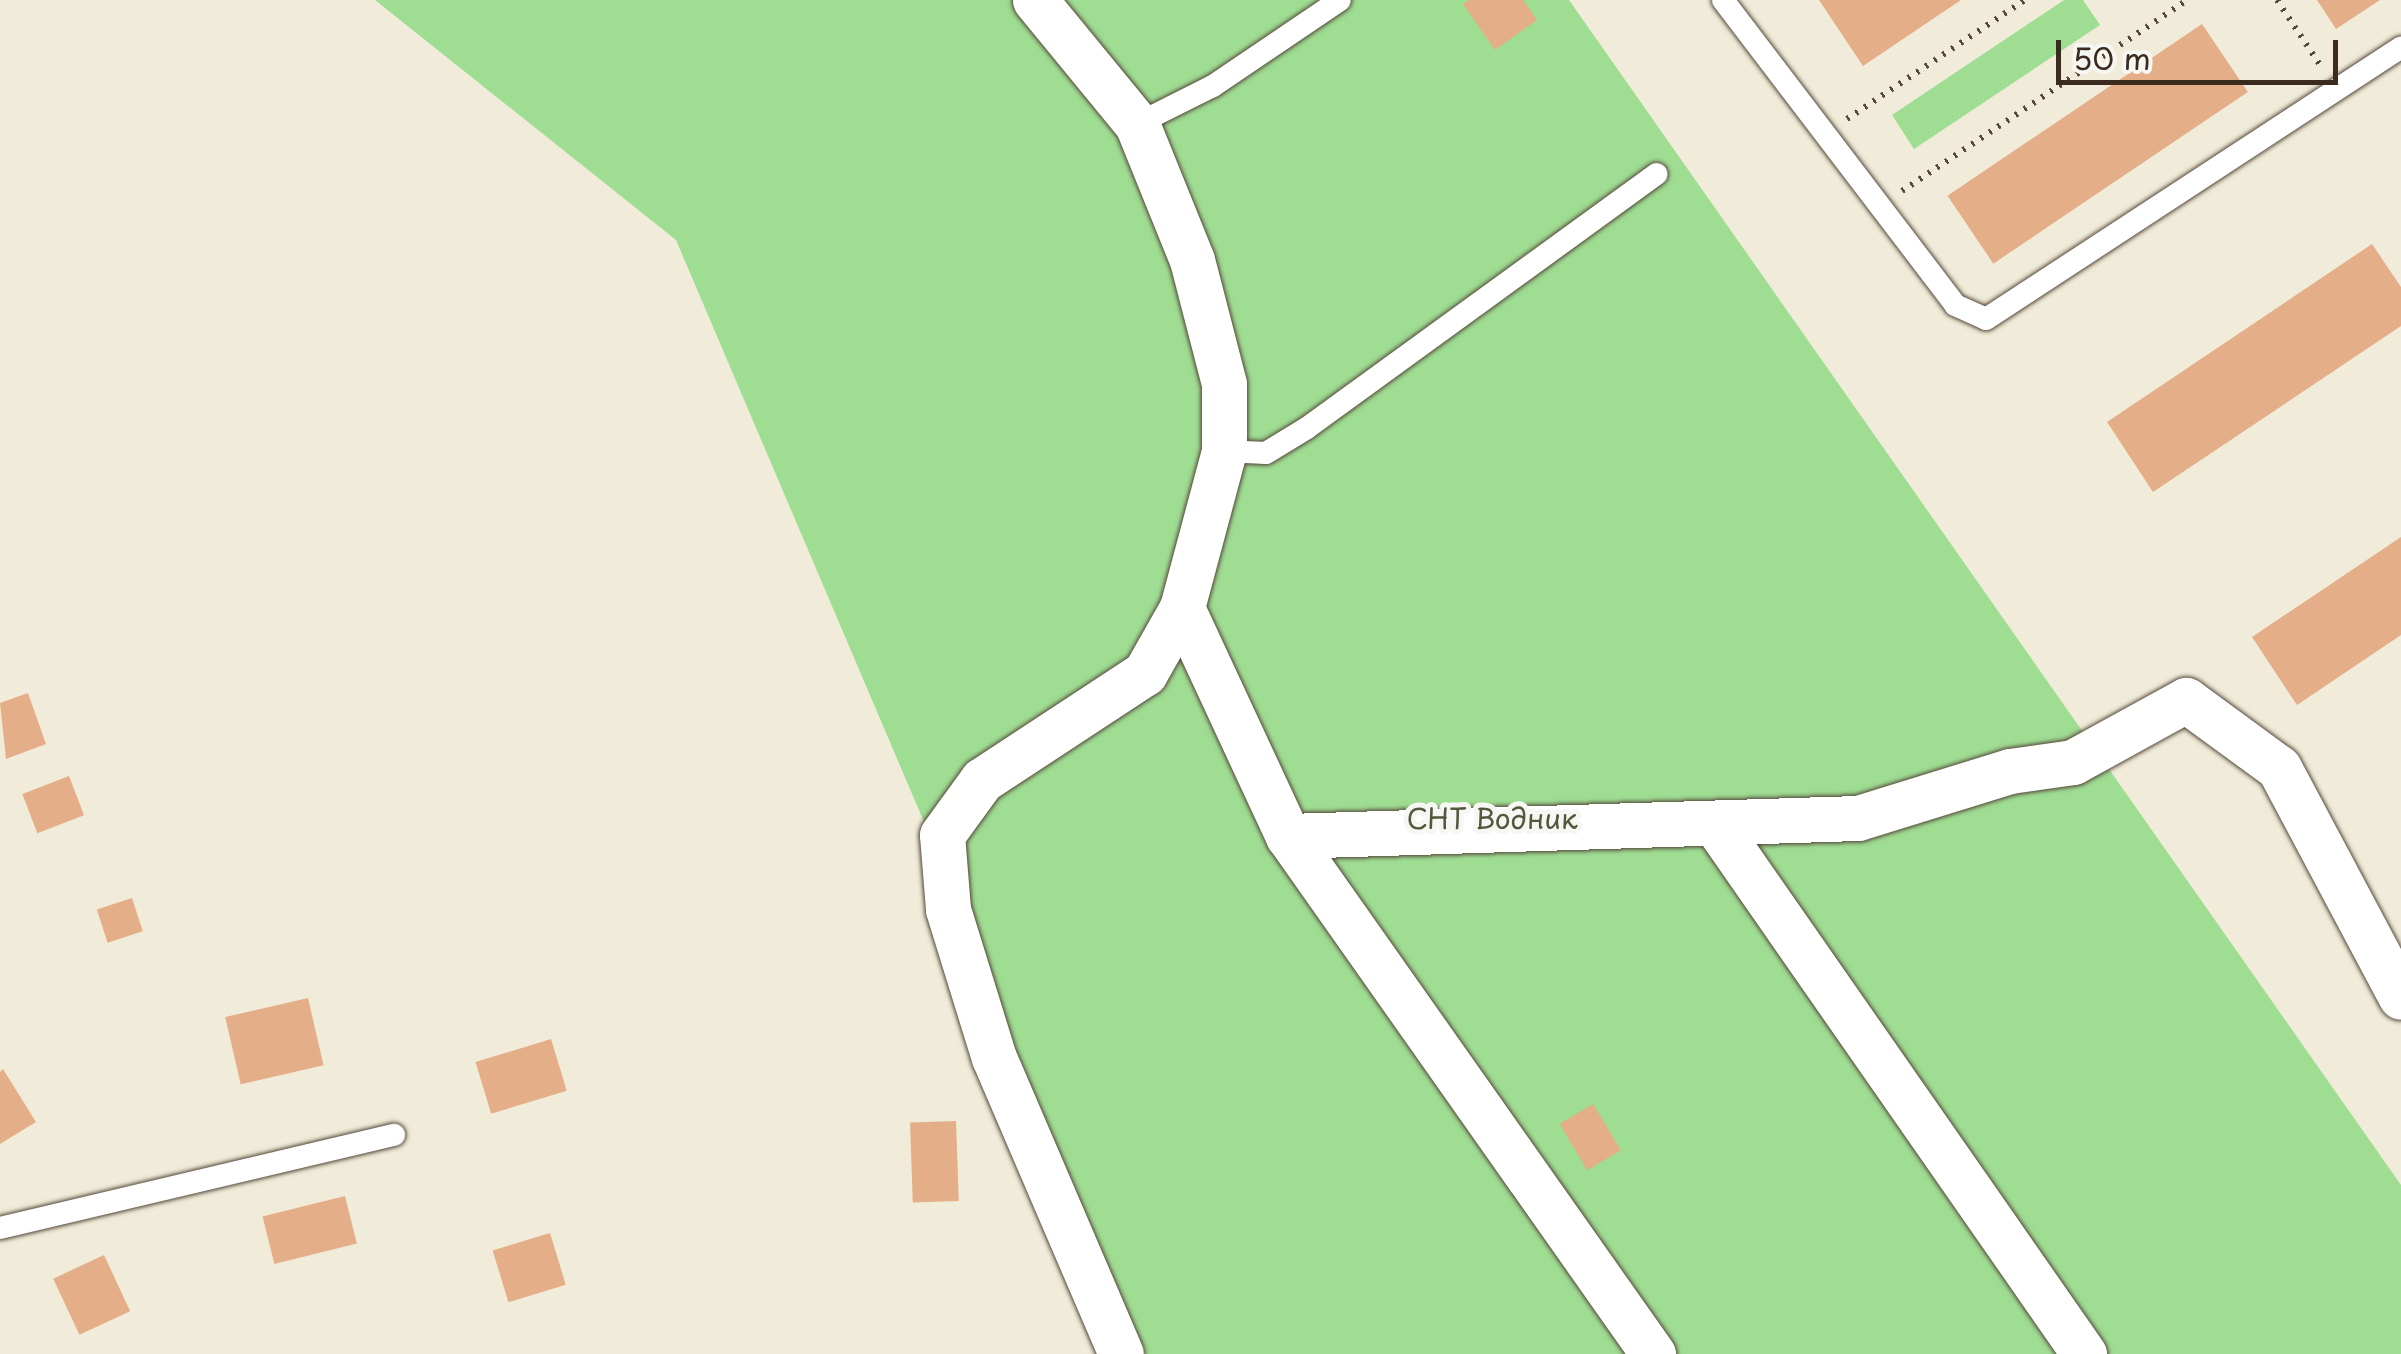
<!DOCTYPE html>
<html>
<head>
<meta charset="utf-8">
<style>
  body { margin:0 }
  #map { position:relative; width:2401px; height:1354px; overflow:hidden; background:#f0ecd9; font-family:"Playpen Sans",sans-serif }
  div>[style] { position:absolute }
  .green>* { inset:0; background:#9fdd93 }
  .building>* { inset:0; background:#e4ae88; transform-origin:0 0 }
  .path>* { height:6px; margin-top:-3px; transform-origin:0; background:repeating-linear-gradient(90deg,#56473a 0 2.5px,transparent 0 10.5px) }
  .roads { filter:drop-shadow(0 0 2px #56473a) drop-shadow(0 0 2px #56473a) }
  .service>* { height:22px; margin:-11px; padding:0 11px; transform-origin:11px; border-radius:11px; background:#fff }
  .minor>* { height:45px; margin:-22.5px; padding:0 22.5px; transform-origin:22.5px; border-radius:22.5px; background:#fff }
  span { translate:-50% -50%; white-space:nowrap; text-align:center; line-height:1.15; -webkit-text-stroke:10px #f6f6f2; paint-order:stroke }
  .park-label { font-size:28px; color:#54573b }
  .scale { position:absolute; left:2056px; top:40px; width:282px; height:45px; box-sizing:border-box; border:5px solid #3b2a1e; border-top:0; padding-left:12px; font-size:30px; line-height:35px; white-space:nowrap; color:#3b2a1e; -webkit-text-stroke:8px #f6f6f2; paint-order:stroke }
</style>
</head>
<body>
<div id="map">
  <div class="green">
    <i style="clip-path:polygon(375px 0,1569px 0,2401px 1185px,2401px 1354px,1137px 1354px,1010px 1072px,956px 897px,676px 240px)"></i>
    <i style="clip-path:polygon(2064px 0,2083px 0,2100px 25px,1914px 149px,1892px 115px)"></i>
  </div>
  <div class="building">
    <i style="clip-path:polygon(1469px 0,1523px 0,1537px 20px,1495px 50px,1463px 4px)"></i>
    <i style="clip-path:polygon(1819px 0,1961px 0,1863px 66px)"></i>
    <i style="clip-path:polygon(2317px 0,2380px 0,2336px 29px)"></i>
    <i style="left:2202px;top:24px;width:82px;height:307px;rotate:56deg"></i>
    <i style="clip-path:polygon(2372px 244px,2401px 287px,2401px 326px,2153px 492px,2107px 422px)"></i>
    <i style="clip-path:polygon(2401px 537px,2401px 635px,2297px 705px,2252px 637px)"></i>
    <i style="clip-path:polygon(28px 693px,46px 744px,6px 759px,0 703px)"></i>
    <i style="left:69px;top:776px;width:42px;height:50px;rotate:69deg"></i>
    <i style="left:132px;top:898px;width:35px;height:37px;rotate:72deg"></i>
    <i style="left:308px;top:998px;width:69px;height:85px;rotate:77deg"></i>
    <i style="left:551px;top:1039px;width:54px;height:79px;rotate:73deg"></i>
    <i style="clip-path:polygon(3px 1069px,36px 1122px,0 1144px,0 1072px)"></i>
    <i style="left:1593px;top:1104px;width:54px;height:39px;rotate:59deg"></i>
    <i style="left:956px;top:1121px;width:80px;height:46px;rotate:88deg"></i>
    <i style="left:345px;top:1196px;width:49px;height:85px;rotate:76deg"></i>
    <i style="left:550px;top:1233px;width:54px;height:60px;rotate:73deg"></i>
    <i style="left:104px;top:1255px;width:62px;height:56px;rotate:65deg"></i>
  </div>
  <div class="path">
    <i style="left:2277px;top:0;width:82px;rotate:56.5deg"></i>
    <i style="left:1847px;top:119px;width:214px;rotate:-33.8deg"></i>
    <i style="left:1902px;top:191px;width:343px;rotate:-33.8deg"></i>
  </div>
  <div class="roads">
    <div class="service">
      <i style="left:1723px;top:0;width:383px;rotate:52.7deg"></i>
      <i style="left:1955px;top:305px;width:34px;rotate:24deg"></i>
      <i style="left:1986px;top:319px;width:496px;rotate:-33.2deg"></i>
      <i style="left:1137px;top:124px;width:85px;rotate:-26.6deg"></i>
      <i style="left:1213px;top:86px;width:153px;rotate:-34.1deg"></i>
      <i style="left:1224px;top:451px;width:42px;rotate:2.7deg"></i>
      <i style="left:1266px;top:453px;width:48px;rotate:-31.4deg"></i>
      <i style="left:1307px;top:428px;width:432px;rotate:-36deg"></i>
      <i style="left:0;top:1228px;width:405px;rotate:-13.3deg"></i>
    </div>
    <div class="minor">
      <i style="left:1035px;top:0;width:161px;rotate:50.6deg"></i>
      <i style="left:1137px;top:124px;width:147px;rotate:68deg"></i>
      <i style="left:1192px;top:260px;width:128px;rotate:75.5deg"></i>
      <i style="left:1224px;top:384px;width:67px;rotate:90deg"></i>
      <i style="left:1224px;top:451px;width:163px;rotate:105deg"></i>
      <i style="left:1182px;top:608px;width:251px;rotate:65.1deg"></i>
      <i style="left:1288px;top:836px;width:570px;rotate:-1.81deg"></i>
      <i style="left:1858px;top:818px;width:159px;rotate:-17.2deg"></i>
      <i style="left:2010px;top:771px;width:64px;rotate:-8.1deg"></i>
      <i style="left:2073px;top:762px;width:129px;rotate:-28.8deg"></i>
      <i style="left:2186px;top:700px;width:115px;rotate:36.2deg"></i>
      <i style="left:2279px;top:768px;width:259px;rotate:62deg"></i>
      <i style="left:1715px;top:824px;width:646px;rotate:55.15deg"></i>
      <i style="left:1288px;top:836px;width:634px;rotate:54.83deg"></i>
      <i style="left:1121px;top:1354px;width:322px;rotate:-113.2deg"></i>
      <i style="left:994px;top:1058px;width:156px;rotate:-107.2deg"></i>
      <i style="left:948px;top:909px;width:74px;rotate:-94.6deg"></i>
      <i style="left:942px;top:835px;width:68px;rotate:-54deg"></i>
      <i style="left:982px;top:780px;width:195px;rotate:-33.3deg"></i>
      <i style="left:1145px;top:673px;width:75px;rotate:-60.4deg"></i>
    </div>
  </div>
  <div class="park-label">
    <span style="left:1492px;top:818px">СНТ Водник</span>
  </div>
  <div class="scale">50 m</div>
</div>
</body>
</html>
